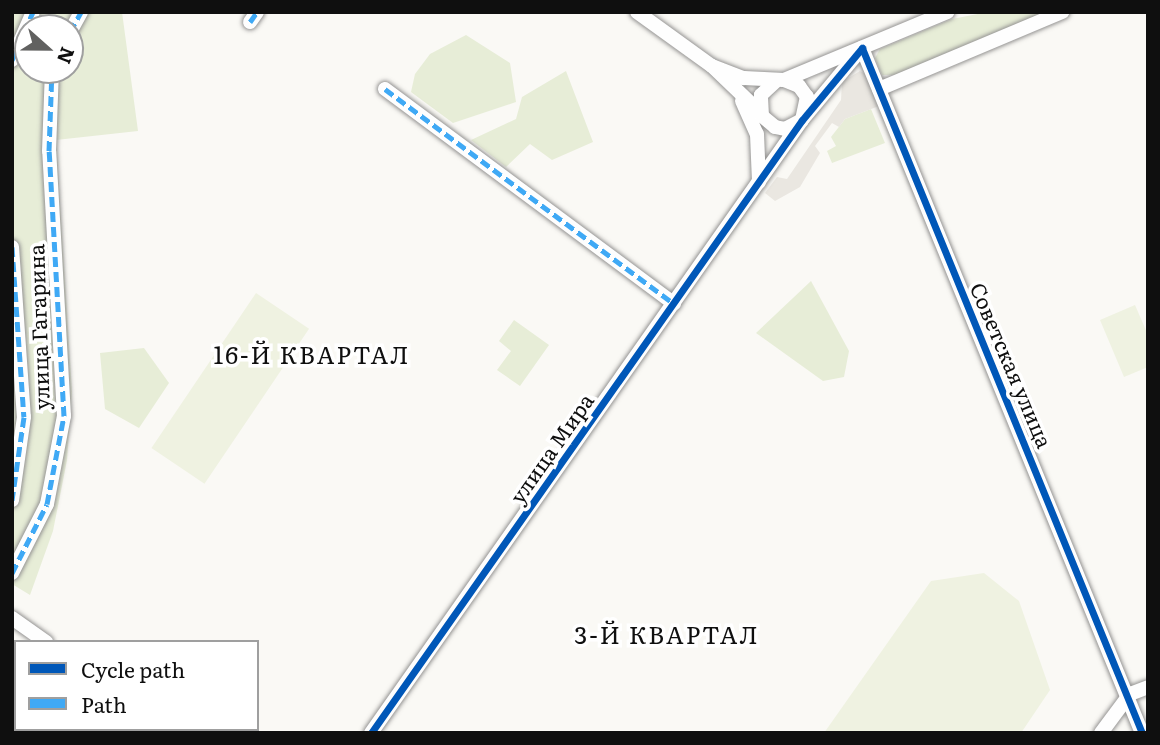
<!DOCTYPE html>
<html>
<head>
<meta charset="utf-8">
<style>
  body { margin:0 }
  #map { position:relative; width:1160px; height:745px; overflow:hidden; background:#faf9f5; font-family:Literata,serif }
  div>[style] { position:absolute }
  .green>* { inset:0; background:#e7edd7 }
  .pitch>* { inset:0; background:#eff2e1; transform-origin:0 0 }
  .plaza>* { inset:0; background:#eae7e1 }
  .roads { filter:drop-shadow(0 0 2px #959493) drop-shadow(0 0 2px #959493) }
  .minor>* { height:14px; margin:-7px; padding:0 7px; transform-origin:7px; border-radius:7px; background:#fefefe }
  .quiet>* { height:5px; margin-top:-2.5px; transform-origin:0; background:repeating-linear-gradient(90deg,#3fa9f5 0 10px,transparent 0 15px) }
  .cycleway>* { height:7px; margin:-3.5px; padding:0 3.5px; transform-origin:3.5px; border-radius:3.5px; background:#0057b8 }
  span { translate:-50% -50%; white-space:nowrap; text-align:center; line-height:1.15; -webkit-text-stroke:7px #fff; paint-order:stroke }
  .street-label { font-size:21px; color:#0f0f0f }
  .quarter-label { font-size:24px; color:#0f0f0f; letter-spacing:2px }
  .frame { position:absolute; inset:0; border:14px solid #0f0f0f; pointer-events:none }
  .legend { position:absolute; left:14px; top:640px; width:245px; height:91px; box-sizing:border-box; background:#fff; border:2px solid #9f9f9f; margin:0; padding:9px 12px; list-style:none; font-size:21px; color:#0f0f0f }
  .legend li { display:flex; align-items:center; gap:14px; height:35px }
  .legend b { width:35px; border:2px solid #9f9f9f }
  .north { position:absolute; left:14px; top:14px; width:70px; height:70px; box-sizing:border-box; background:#fff; border:2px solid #9f9f9f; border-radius:50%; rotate:111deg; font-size:19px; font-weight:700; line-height:28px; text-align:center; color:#0f0f0f }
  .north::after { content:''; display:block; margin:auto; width:24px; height:32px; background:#616160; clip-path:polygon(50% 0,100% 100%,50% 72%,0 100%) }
</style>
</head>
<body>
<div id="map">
  <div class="green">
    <i style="clip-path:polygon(evenodd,12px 12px,122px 12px,138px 131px,56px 140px,72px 391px,67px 460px,53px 531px,30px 595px,12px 584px,12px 12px,28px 28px,70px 28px,70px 70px,28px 70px,28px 28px)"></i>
    <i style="clip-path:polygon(988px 12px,1046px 12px,895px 75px,882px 75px,875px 58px,880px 49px,952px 19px)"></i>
    <i style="clip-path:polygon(466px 35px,510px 63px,516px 102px,453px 123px,411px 92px,415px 74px,430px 54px)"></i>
    <i style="clip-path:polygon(566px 71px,593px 142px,552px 160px,530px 144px,506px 167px,471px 140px,516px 119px,522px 97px)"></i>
    <i style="clip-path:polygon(871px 109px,885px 143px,832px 163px,827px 151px,836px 146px,831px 137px,845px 119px)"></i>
    <i style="clip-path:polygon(811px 281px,849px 351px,844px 377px,823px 381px,756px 333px)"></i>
    <i style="clip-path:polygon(514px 320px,549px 345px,520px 386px,497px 370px,511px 351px,499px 341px)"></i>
    <i style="clip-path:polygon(144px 348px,169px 383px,139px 428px,105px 409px,100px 353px)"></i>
  </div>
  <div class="pitch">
    <i style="left:256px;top:293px;width:64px;height:187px;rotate:34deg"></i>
    <i style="clip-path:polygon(1135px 305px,1148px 335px,1148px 367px,1124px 377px,1100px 320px)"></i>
    <i style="clip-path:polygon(984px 573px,1019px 601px,1050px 690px,1021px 733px,824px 733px,931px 581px)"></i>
  </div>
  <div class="plaza">
    <i style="clip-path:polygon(860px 71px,866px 74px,879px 106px,845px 119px,839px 127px,832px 123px,815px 146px,820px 153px,800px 187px,775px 201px,765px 193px,777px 177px,787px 179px,841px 100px,842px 82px)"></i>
  </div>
  <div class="roads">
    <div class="minor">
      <i style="left:637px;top:12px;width:92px;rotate:35.8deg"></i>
      <i style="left:712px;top:66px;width:66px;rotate:43.8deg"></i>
      <i style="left:250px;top:22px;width:12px;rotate:-55deg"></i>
      <i style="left:70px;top:32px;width:23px;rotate:-61deg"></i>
      <i style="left:862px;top:48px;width:740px;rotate:67.77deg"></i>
      <i style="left:12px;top:60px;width:52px;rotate:-66.4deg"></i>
      <i style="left:712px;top:66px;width:34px;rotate:21deg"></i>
      <i style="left:744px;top:78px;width:40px;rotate:2.9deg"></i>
      <i style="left:784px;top:80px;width:177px;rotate:-22.6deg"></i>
      <i style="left:385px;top:89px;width:360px;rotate:36.6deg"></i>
      <i style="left:879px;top:89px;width:199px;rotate:-22.8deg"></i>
      <i style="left:742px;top:101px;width:36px;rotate:66deg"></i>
      <i style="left:757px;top:134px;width:48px;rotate:87.6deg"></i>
      <i style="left:762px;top:116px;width:21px;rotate:-93deg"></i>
      <i style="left:761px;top:95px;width:21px;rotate:-43deg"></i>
      <i style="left:762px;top:116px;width:17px;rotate:40deg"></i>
      <i style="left:775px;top:127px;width:10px;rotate:11deg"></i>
      <i style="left:785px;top:129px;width:19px;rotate:-28deg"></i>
      <i style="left:802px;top:120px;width:24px;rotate:-78deg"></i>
      <i style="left:807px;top:97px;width:14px;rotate:-126deg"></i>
      <i style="left:799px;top:86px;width:16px;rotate:-158deg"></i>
      <i style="left:12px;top:247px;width:170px;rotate:86deg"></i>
      <i style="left:24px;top:417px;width:84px;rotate:98.2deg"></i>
      <i style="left:12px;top:573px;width:77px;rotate:-63.1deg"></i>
      <i style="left:47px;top:504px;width:90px;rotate:-79.1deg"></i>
      <i style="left:64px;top:416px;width:265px;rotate:-93.2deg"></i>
      <i style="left:49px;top:151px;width:81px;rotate:-87.9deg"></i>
      <i style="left:12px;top:618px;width:42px;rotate:35.2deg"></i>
      <i style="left:169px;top:729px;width:6px;rotate:39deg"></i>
      <i style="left:371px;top:733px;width:749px;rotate:-54.89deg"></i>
      <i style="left:802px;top:120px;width:94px;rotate:-50.2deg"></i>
      <i style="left:1101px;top:733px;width:49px;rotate:-53.4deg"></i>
      <i style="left:1130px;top:694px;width:19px;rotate:-21deg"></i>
    </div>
  </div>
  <div class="quiet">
    <i style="left:250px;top:22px;width:12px;rotate:-55deg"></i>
    <i style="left:70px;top:32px;width:23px;rotate:-61deg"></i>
    <i style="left:12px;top:60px;width:52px;rotate:-66.4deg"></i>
    <i style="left:385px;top:89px;width:360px;rotate:36.6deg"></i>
    <i style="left:12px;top:247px;width:170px;rotate:86deg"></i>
    <i style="left:24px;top:417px;width:84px;rotate:98.2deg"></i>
    <i style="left:12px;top:573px;width:77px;rotate:-63.1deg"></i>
    <i style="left:47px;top:504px;width:90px;rotate:-79.1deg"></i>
    <i style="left:64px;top:416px;width:265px;rotate:-93.2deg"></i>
    <i style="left:49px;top:151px;width:81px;rotate:-87.9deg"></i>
  </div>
  <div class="cycleway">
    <i style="left:862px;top:48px;width:740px;rotate:67.77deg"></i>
    <i style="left:371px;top:733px;width:749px;rotate:-54.89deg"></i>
    <i style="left:802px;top:120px;width:94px;rotate:-50.2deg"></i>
  </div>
  <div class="street-label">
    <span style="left:38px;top:327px;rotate:-92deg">улица Гагарина</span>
    <span style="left:1012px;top:365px;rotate:67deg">Советская улица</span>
    <span style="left:551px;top:448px;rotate:-55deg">улица Мира</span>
  </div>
  <div class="quarter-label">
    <span style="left:312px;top:354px">16-Й КВАРТАЛ</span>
    <span style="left:667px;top:634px">3-Й КВАРТАЛ</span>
  </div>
  <div class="frame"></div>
  <ul class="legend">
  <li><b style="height:9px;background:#0057b8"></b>Cycle path</li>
  <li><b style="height:9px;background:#3fa9f5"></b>Path</li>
  </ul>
  <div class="north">N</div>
</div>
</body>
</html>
